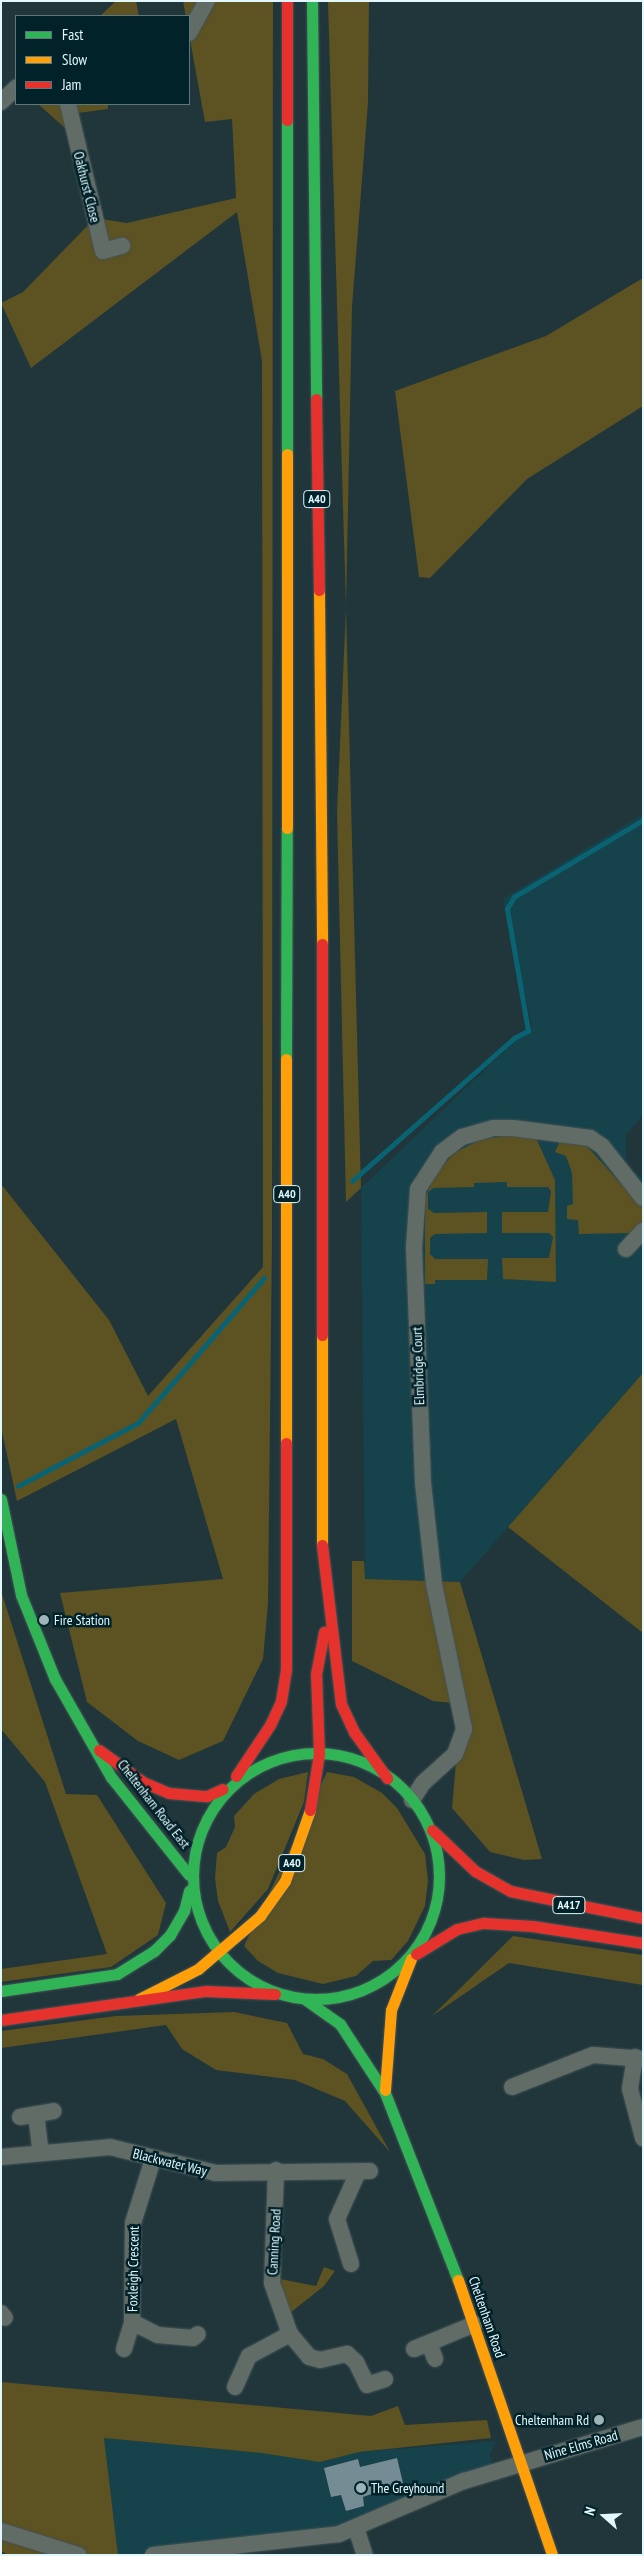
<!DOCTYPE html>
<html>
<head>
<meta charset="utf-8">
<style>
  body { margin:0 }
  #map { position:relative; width:644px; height:2556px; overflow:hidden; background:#20363a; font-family:"PT Sans Narrow",sans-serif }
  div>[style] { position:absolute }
  .built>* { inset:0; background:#16424b }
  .green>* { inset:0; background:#5c5222 }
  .stream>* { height:4.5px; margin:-2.25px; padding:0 2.25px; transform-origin:2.25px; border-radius:2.25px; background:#0a6372 }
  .building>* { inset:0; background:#768c95 }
  .roads { filter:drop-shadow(0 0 1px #425357) drop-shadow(0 0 1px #425357) }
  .street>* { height:16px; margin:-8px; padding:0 8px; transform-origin:8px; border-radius:8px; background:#616c67 }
  .fast>* { height:11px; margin:-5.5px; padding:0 5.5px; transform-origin:5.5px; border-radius:5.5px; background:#30b455 }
  .fast>.ring { margin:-5.5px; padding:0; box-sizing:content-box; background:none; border:11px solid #30b455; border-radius:50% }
  .slow>* { height:11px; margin:-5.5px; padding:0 5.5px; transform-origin:5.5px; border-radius:5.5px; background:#ff9f0a }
  .jam>* { height:11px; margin:-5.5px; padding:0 5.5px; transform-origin:5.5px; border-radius:5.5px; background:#e5322d }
  .dots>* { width:14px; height:14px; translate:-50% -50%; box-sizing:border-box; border:2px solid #022229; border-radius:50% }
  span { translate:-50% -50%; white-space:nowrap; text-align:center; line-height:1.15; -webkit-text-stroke:5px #022229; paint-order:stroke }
  .shield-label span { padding:1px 4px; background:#022229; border:1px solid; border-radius:4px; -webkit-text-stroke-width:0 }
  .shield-label { font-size:12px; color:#e2f8fd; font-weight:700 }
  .street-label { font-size:14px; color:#e2f8fd }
  .poi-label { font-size:14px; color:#e2f8fd }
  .left { translate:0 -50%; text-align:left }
  .right { translate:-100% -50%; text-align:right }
  .frame { position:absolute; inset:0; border:2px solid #e2f8fd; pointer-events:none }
  .legend { position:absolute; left:15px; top:15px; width:175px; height:90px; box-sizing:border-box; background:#022229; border:1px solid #5c787e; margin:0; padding:6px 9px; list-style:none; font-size:15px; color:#e2f8fd }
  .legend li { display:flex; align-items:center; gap:10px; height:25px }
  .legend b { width:25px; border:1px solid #5c787e }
  .north { position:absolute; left:579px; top:2491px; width:50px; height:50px; -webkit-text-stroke:4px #022229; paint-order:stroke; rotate:289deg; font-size:14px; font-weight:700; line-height:20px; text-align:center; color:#e2f8fd }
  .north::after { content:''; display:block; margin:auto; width:18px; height:22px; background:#e2f8fd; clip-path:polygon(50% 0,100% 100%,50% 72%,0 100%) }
</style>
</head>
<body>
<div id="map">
  <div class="built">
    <i style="clip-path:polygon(643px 814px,643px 1115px,626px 1135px,626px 1162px,643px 1180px,643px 1373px,460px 1582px,365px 1579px,361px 1188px,532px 1025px,503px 899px)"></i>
    <i style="clip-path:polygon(104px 2438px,261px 2453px,320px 2462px,359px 2452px,496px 2441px,490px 2454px,494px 2473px,356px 2528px,153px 2555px,118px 2555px)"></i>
  </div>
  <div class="green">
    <i style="clip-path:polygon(116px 1px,136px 1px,139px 16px,100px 16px)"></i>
    <i style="clip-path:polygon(183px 1px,273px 1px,272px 1237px,268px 1604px,263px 1659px,223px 1741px,179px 1760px,138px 1741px,87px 1702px,60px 1593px,223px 1579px,176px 1419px,17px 1501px,1px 1427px,1px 1184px,109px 1320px,148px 1396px,263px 1267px,262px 361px,237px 212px,31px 368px,1px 303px,23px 292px,95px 218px,127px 223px,236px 198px,232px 119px,205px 122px)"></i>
    <i style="clip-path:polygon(328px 1px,369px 1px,368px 103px,352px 307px,346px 608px,361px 1188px,346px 1202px,337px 812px,346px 608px)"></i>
    <i style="clip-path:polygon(38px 104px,108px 104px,108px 109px,70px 114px,73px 135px)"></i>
    <i style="clip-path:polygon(643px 278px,643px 406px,527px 479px,430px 578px,419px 577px,395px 391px,546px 336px)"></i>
    <i style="clip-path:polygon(521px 1134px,537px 1140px,555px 1180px,556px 1282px,503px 1279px,502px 1258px,549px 1258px,553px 1237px,549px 1233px,502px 1233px,502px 1212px,548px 1212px,551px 1191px,548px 1187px,507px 1187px,507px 1182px,474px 1183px,474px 1187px,434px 1188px,428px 1192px,428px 1209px,434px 1213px,487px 1212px,487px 1233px,435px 1234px,430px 1238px,430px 1254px,435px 1259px,488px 1259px,487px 1280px,435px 1280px,435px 1284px,425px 1284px,425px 1198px,435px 1175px,454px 1153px,482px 1139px)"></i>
    <i style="clip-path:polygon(560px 1141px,585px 1144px,642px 1207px,643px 1221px,633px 1233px,579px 1234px,578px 1220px,567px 1219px,567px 1206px,573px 1204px,572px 1173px,566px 1156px,555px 1152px)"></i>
    <i style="clip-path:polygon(643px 1373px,643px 1633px,508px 1527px)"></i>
    <i style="clip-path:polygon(352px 1561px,364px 1561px,365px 1579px,460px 1582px,542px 1859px,524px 1860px,490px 1852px,452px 1808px,461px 1704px,433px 1701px,352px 1661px)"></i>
    <i style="clip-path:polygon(1px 1591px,66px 1794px,97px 1795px,166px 1903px,158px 1935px,111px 1967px,1px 1982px,1px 1969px,107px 1954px,45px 1782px,1px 1729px)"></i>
    <i style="clip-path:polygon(308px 1772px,304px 1802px,268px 1889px,230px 1932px,218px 1901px,215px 1878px,217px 1853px,226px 1847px,235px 1827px,234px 1816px,254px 1794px,279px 1779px)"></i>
    <i style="clip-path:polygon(327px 1772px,354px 1777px,382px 1793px,397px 1808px,425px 1854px,428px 1881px,425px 1906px,408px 1941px,391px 1960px,373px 1961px,356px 1976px,323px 1984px,278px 1973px,258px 1961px,244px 1946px)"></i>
    <i style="clip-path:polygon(513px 1936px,643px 1955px,643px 1985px,509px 1963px,432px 2016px)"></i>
    <i style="clip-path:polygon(234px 2012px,287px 2023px,303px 2054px,323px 2059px,347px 2074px,390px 2152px,345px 2101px,295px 2080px,216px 2070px,182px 2049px,166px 2025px,1px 2048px,1px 2031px,116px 2016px)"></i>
    <i style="clip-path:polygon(324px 2267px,335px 2271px,324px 2286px,290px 2313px,280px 2279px,316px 2286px)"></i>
    <i style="clip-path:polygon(1px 2382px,371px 2416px,398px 2406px,405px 2425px,487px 2420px,491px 2438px,359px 2452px,320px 2462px,261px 2453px,104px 2438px,118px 2555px,8px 2555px,1px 2551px)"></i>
  </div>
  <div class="stream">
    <i style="left:352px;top:1181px;width:216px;rotate:-41.4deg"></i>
    <i style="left:514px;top:1038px;width:16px;rotate:-27deg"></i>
    <i style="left:528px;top:1031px;width:124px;rotate:-99.8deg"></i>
    <i style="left:507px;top:909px;width:14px;rotate:-60deg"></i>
    <i style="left:514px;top:897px;width:150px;rotate:-30.8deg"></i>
    <i style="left:18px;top:1486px;width:136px;rotate:-27.7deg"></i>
    <i style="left:138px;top:1423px;width:192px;rotate:-49deg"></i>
  </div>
  <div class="building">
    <i style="clip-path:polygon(397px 2458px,403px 2483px,363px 2497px,364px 2506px,346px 2511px,341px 2495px,331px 2497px,324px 2468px,358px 2459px,360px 2467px)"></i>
  </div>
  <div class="roads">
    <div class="street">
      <i style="left:189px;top:33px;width:37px;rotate:-61deg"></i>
      <i style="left:1px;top:102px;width:21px;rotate:-43deg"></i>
      <i style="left:68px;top:104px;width:151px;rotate:76.6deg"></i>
      <i style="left:103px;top:251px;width:20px;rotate:-15deg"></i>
      <i style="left:626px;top:1249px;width:25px;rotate:-47deg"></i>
      <i style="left:412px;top:1800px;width:20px;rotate:-57deg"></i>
      <i style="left:423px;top:1783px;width:43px;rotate:-42.2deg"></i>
      <i style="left:455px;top:1754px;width:27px;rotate:-70deg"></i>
      <i style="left:464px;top:1729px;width:148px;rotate:-101.7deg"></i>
      <i style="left:434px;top:1584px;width:103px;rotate:-96.2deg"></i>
      <i style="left:423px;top:1482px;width:234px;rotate:-92.2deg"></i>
      <i style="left:414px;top:1248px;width:59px;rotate:-86.1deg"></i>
      <i style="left:418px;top:1189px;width:44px;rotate:-57deg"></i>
      <i style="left:442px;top:1152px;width:25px;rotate:-37deg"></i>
      <i style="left:462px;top:1137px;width:32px;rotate:-16deg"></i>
      <i style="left:493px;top:1128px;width:20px"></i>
      <i style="left:513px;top:1128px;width:78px;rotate:7.4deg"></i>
      <i style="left:590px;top:1138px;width:14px;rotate:34deg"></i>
      <i style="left:602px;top:1146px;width:66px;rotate:51.7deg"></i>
      <i style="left:635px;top:2057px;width:32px;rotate:99deg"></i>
      <i style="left:630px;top:2089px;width:51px;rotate:75.1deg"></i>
      <i style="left:512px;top:2087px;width:87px;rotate:-21.6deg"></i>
      <i style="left:593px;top:2055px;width:50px;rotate:4.6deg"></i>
      <i style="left:36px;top:2114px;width:39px;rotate:83deg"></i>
      <i style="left:20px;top:2117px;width:34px;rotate:-10deg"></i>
      <i style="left:1px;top:2157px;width:109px;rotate:-5.2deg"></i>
      <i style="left:110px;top:2147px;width:109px;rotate:13.8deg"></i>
      <i style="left:216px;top:2173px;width:154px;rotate:-0.7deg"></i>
      <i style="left:276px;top:2170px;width:113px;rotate:92deg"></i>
      <i style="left:272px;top:2283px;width:54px;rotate:70.6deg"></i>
      <i style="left:290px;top:2334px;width:30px;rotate:50deg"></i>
      <i style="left:309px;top:2357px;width:11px;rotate:15deg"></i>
      <i style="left:320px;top:2360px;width:28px;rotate:-13deg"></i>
      <i style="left:347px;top:2354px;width:12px;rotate:42deg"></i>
      <i style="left:356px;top:2362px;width:25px;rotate:64deg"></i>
      <i style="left:367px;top:2385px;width:19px;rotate:-18deg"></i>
      <i style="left:351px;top:2264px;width:47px;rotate:-107.3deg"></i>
      <i style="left:337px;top:2219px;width:51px;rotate:-65.9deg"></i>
      <i style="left:1px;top:2313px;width:6px;rotate:51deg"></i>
      <i style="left:132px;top:2322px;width:29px;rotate:27deg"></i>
      <i style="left:158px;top:2335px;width:35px;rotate:5deg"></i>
      <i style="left:193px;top:2338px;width:6px;rotate:-39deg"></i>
      <i style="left:429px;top:2343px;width:17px;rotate:69deg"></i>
      <i style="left:124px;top:2349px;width:28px;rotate:-73deg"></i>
      <i style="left:132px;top:2322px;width:99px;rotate:-89.4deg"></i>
      <i style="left:133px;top:2223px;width:67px;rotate:-72.6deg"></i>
      <i style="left:414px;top:2349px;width:66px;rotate:-22.3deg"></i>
      <i style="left:235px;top:2387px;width:34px;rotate:-66deg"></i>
      <i style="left:249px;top:2356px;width:47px;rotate:-28.2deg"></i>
      <i style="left:356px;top:2528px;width:28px;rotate:72deg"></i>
      <i style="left:1px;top:2531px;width:81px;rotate:17.3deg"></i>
      <i style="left:153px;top:2555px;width:187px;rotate:-6.4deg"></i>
      <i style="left:339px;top:2534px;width:136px;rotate:-23deg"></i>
      <i style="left:464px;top:2481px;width:187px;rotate:-16.8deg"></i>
    </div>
    <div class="fast">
      <i style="left:312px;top:1px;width:398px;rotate:89.4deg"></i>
      <i style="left:287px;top:454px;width:334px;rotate:-90deg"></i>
      <i style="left:286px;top:1059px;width:231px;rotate:-89.8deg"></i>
      <i style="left:1px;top:1499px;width:98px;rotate:78.2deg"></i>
      <i style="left:21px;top:1595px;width:91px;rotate:68deg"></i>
      <i style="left:55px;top:1679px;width:113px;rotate:60.3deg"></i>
      <i style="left:111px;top:1777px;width:125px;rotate:51.5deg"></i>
      <i class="ring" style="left:193px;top:1753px;width:235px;height:235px"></i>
      <i style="left:1px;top:1991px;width:117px;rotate:-8.3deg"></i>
      <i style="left:117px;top:1974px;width:44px;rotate:-31.9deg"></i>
      <i style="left:154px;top:1951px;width:23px;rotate:-45deg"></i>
      <i style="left:170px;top:1935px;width:28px;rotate:-60deg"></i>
      <i style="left:184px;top:1911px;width:21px;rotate:-76deg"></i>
      <i style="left:306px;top:2000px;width:42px;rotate:35.2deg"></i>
      <i style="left:340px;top:2024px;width:82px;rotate:56.9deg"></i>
      <i style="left:385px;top:2093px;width:201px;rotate:68.7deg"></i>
    </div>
    <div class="slow">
      <i style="left:319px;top:590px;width:354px;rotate:89.5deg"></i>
      <i style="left:287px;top:828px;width:374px;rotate:-90deg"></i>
      <i style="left:286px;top:1443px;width:384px;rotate:-90deg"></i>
      <i style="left:322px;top:1545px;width:210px;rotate:-90deg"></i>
      <i style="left:139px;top:1999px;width:66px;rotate:-27deg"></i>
      <i style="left:198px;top:1969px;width:82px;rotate:-40.5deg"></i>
      <i style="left:260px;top:1916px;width:43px;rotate:-54.5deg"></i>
      <i style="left:285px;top:1881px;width:75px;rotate:-70.6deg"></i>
      <i style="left:385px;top:2090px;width:80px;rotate:-85.7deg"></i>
      <i style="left:391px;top:2010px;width:55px;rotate:-68.6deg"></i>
      <i style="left:458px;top:2280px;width:291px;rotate:71.1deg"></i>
    </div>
    <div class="jam">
      <i style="left:287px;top:120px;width:119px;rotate:-90deg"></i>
      <i style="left:316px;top:399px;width:191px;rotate:89.1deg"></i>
      <i style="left:322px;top:1335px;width:391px;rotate:-90deg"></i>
      <i style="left:322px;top:1545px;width:160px;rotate:83.2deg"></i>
      <i style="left:341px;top:1704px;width:31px;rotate:65deg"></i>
      <i style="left:354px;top:1732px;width:57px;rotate:54.3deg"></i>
      <i style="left:99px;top:1750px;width:54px;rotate:36deg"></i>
      <i style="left:143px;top:1782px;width:28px;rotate:23deg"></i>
      <i style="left:169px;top:1793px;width:38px;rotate:5deg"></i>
      <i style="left:207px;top:1796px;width:17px;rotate:-24deg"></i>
      <i style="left:236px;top:1776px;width:61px;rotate:-56.3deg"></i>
      <i style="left:270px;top:1725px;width:26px;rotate:-65deg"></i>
      <i style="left:281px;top:1701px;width:32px;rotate:-81deg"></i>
      <i style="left:286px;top:1669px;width:226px;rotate:-90deg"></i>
      <i style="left:310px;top:1810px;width:57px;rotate:-80.9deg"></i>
      <i style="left:319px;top:1754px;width:80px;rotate:-92.1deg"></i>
      <i style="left:316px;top:1674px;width:43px;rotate:-79.2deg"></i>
      <i style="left:432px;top:1830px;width:59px;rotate:43.6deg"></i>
      <i style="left:475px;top:1871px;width:40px;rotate:29.7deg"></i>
      <i style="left:510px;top:1891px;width:136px;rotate:11.5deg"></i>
      <i style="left:416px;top:1954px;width:48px;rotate:-31.4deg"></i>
      <i style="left:457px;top:1929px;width:28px;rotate:-13deg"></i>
      <i style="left:484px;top:1923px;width:48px;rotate:3.6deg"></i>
      <i style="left:532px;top:1926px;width:112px;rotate:8.7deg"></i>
      <i style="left:1px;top:2020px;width:207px;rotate:-8.1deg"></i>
      <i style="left:206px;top:1991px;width:69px;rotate:2.5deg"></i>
    </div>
  </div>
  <div class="dots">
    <i style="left:44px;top:1620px;background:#9eb4b9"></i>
    <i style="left:599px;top:2420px;background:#9eb4b9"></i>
    <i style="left:361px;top:2488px;background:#9eb4b9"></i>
  </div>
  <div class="shield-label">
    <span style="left:317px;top:499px">A40</span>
    <span style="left:287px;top:1194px">A40</span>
    <span style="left:292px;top:1863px">A40</span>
    <span style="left:569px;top:1905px">A417</span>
  </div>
  <div class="street-label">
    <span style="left:87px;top:187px;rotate:76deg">Oakhurst Close</span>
    <span style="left:418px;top:1366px;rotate:-92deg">Elmbridge Court</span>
    <span style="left:154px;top:1804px;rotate:52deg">Cheltenham Road East</span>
    <span style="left:170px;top:2162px;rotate:14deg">Blackwater Way</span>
    <span style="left:274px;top:2242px;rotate:-87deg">Canning Road</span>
    <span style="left:133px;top:2269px;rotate:-89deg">Foxleigh Crescent</span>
    <span style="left:487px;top:2317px;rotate:71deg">Cheltenham Road</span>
    <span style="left:581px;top:2445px;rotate:-16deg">Nine Elms Road</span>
  </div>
  <div class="poi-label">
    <span class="left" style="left:54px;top:1620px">Fire Station</span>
    <span class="right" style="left:589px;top:2420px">Cheltenham Rd</span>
    <span class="left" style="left:371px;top:2488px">The Greyhound</span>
  </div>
  <div class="frame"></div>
  <ul class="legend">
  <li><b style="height:6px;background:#30b455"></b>Fast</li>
  <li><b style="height:6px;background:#ff9f0a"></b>Slow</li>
  <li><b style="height:6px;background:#e5322d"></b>Jam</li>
  </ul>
  <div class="north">N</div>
</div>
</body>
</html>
